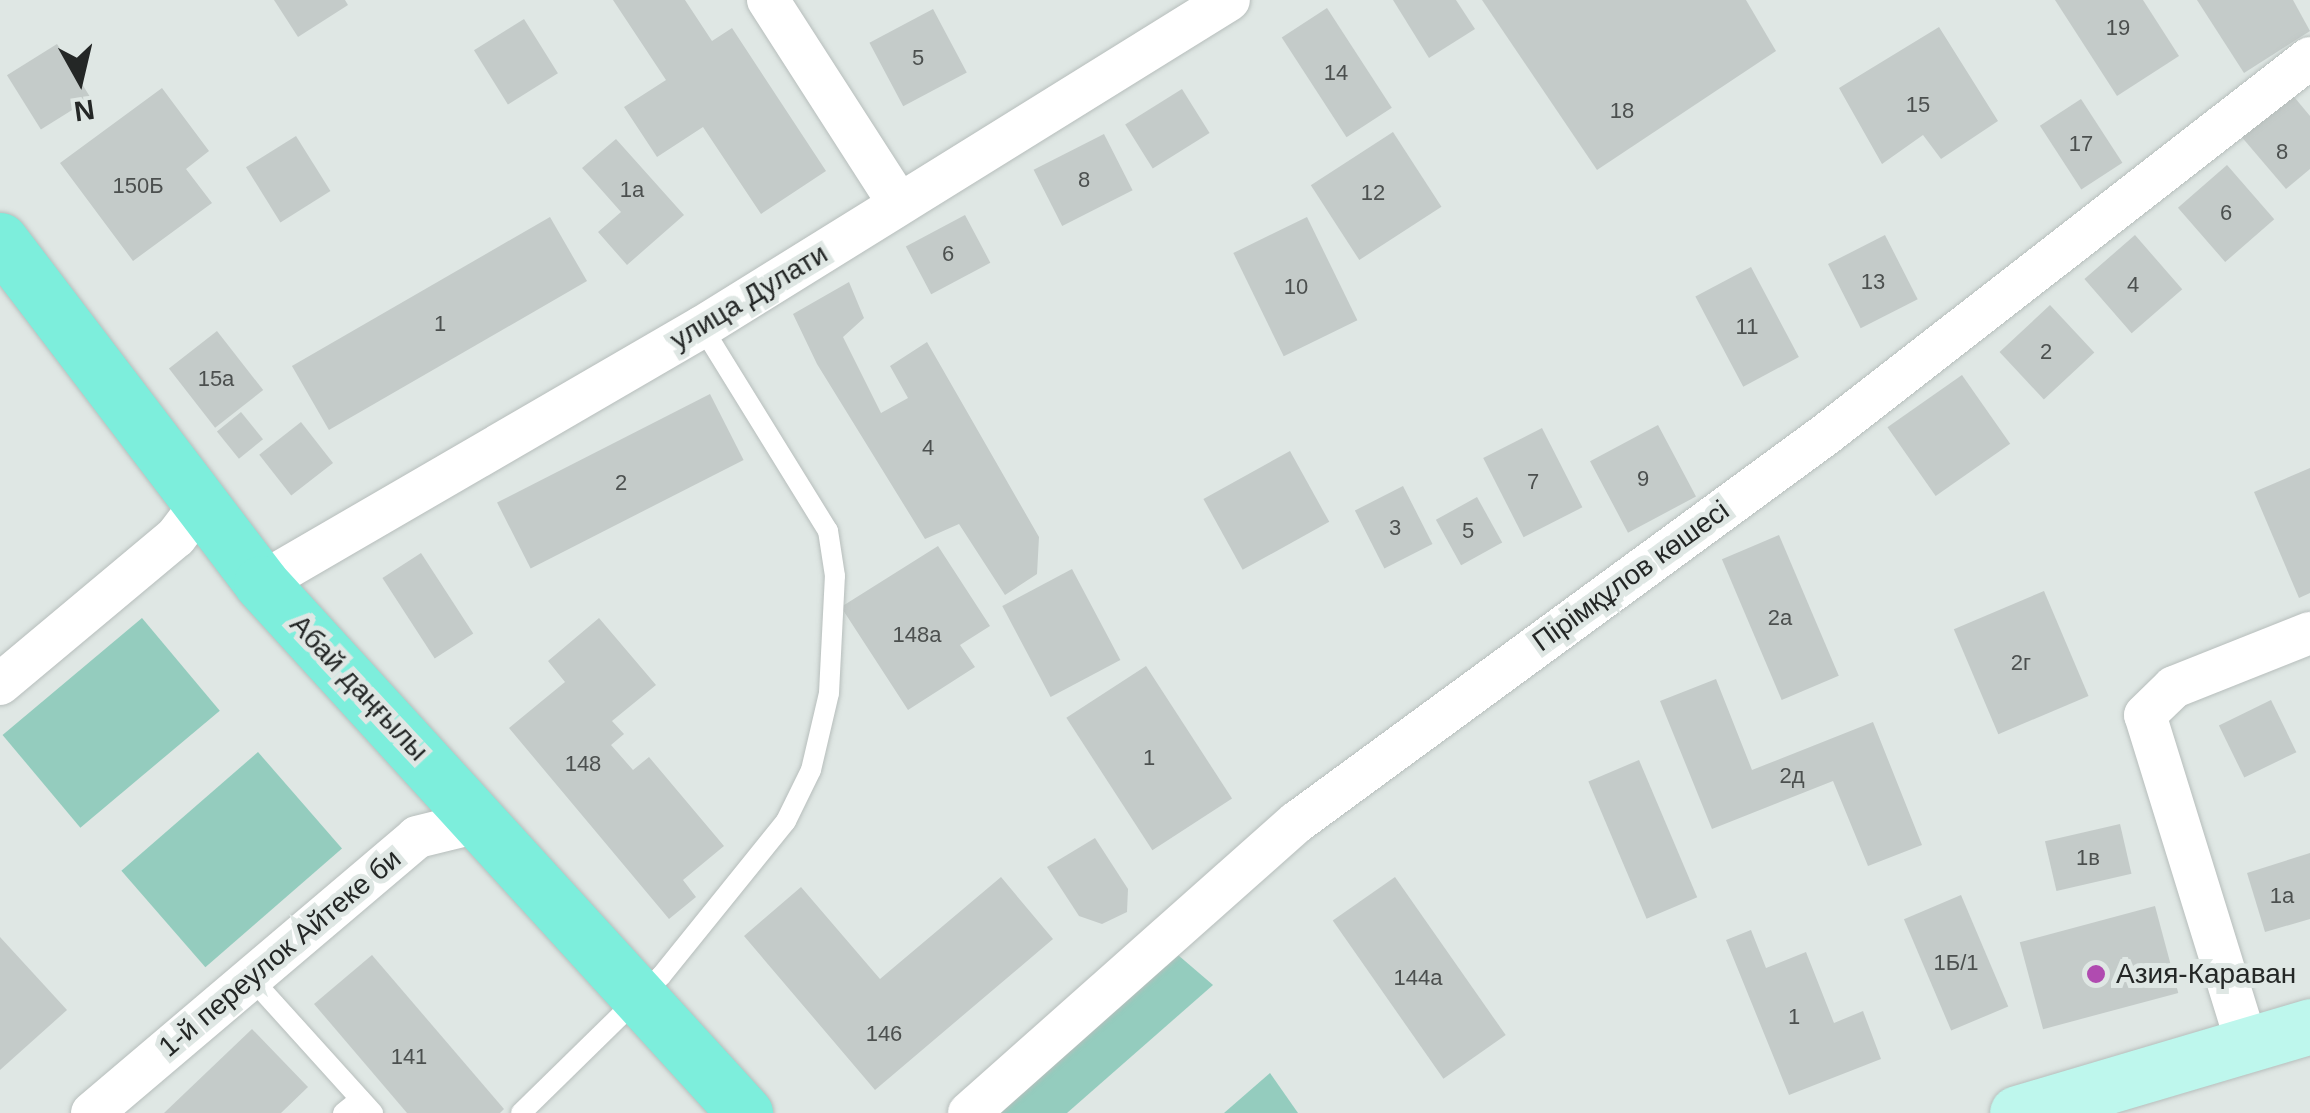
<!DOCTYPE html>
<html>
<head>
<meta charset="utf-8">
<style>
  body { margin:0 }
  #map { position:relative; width:2310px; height:1113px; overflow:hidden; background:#dfe7e4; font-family:Arial,sans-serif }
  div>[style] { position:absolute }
  .green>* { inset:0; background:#94ccbe; transform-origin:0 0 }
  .building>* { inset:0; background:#c4cbc9; transform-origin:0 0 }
  .roads { filter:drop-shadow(0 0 2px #b7bebc) drop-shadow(0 0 2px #b7bebc) }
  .lane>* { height:20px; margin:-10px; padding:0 10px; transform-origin:10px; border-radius:10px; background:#fff }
  .street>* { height:42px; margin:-21px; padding:0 21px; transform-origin:21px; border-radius:21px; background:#fff }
  .secondary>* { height:55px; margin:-27.5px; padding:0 27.5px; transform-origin:27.5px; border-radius:27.5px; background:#bef7ed }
  .primary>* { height:55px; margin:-27.5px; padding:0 27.5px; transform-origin:27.5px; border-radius:27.5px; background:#7deedc }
  .dots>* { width:28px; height:28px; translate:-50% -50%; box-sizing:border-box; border:5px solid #dfe7e4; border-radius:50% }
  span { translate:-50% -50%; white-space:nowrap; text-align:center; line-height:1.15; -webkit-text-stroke:10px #dfe7e4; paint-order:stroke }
  .number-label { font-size:22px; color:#4c504f }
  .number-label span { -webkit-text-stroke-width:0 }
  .street-label { font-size:28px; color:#242726 }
  .poi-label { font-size:28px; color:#242726 }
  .left { translate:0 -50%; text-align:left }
  .north { position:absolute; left:30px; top:30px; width:100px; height:100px; -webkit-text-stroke:8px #dfe7e4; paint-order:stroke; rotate:172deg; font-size:28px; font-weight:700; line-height:40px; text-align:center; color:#242726 }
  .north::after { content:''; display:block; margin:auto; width:35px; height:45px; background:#242726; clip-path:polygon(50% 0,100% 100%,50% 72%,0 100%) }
</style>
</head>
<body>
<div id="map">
  <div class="green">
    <i style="left:142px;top:618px;width:121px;height:182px;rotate:50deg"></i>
    <i style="left:258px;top:752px;width:128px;height:181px;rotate:49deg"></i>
    <i style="clip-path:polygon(1178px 955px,1213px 985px,1067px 1113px,988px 1113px)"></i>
    <i style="clip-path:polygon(1270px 1073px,1298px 1113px,1224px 1113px)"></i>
  </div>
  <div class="building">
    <i style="clip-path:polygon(274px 0,345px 0,348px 5px,298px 37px)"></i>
    <i style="clip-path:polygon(613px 0,685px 0,712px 41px,732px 28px,826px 171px,761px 214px,703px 127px,657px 157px,624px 107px,666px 80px)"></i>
    <i style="clip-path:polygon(1393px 0,1456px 0,1475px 29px,1429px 58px)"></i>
    <i style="clip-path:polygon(1482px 0,1746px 0,1776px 51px,1597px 170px)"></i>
    <i style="clip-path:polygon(2055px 0,2143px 0,2179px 56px,2117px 96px)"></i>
    <i style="clip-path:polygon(2197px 0,2293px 0,2310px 31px,2244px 73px)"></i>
    <i style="left:1327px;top:8px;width:119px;height:54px;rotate:57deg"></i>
    <i style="left:933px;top:9px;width:72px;height:72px;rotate:62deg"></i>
    <i style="left:524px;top:19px;width:64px;height:59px;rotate:58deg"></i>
    <i style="clip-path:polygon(1939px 27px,1998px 121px,1941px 159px,1923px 135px,1882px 164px,1839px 88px)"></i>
    <i style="left:57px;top:44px;width:64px;height:59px;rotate:58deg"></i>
    <i style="clip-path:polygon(162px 88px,209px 151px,186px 169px,212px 203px,133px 261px,60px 163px)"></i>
    <i style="left:1182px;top:89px;width:52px;height:67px;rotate:58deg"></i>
    <i style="clip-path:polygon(2290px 92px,2310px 116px,2310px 169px,2286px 189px,2240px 135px)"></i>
    <i style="left:2081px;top:99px;width:76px;height:49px;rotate:57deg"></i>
    <i style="left:1393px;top:132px;width:89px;height:98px;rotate:57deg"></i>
    <i style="left:1104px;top:134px;width:63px;height:79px;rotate:63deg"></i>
    <i style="left:296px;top:136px;width:65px;height:59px;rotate:58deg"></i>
    <i style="clip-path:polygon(616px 139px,684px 215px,627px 265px,598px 232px,621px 212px,582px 168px)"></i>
    <i style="left:2227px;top:165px;width:72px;height:65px;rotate:49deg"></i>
    <i style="left:965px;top:215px;width:54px;height:67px;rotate:62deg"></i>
    <i style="left:550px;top:217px;width:74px;height:298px;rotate:60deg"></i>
    <i style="left:1307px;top:217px;width:115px;height:82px;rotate:64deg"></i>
    <i style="left:1885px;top:235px;width:72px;height:64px;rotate:63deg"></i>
    <i style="left:2135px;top:235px;width:72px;height:67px;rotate:49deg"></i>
    <i style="left:1751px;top:267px;width:102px;height:63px;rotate:62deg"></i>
    <i style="clip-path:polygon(849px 282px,864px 318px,843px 337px,881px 413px,908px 398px,890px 366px,927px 342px,1039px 537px,1037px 574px,1005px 595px,959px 524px,925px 539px,817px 364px,793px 314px)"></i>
    <i style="left:2050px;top:305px;width:65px;height:69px;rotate:47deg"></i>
    <i style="left:217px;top:331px;width:75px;height:61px;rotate:52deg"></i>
    <i style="left:1962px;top:375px;width:84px;height:91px;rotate:55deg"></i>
    <i style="left:710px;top:394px;width:74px;height:239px;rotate:63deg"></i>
    <i style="left:241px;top:412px;width:35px;height:31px;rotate:51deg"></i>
    <i style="left:301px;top:422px;width:52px;height:53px;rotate:52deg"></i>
    <i style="left:1658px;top:425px;width:81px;height:77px;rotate:62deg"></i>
    <i style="left:1542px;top:428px;width:89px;height:66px;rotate:63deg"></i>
    <i style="left:1290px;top:451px;width:81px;height:99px;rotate:61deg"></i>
    <i style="clip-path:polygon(2310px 468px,2310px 593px,2299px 598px,2254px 492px)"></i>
    <i style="left:1403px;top:486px;width:65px;height:54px;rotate:63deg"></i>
    <i style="left:1477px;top:497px;width:52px;height:47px;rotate:61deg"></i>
    <i style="left:1779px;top:535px;width:153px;height:62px;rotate:67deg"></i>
    <i style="clip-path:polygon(938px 546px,990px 626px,960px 645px,975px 667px,908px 710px,841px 607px)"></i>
    <i style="left:421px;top:553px;width:96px;height:46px;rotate:57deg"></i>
    <i style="left:1072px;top:569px;width:103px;height:79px;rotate:62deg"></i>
    <i style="left:2044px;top:591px;width:114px;height:98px;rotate:67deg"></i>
    <i style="clip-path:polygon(599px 618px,656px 685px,612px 721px,624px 734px,611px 745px,633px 770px,649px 757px,724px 846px,683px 880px,696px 897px,669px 919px,509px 728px,565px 682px,548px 661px)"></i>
    <i style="left:1146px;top:666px;width:158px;height:95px;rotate:57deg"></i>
    <i style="clip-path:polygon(1716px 679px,1752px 770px,1873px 722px,1922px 845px,1868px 866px,1833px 781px,1712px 829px,1660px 701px)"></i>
    <i style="left:2271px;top:700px;width:58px;height:58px;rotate:64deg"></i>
    <i style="left:1639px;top:760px;width:149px;height:55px;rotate:67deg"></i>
    <i style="left:2120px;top:824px;width:51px;height:77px;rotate:77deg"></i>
    <i style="clip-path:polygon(1095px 838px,1128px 889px,1127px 912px,1102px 924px,1079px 916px,1047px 867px)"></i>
    <i style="clip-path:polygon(2310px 853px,2310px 919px,2265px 932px,2247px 873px)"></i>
    <i style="clip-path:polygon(1001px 877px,1053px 939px,875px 1090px,744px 936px,801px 887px,880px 979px)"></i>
    <i style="left:1395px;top:877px;width:193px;height:76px;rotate:55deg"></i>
    <i style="left:1961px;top:895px;width:121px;height:62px;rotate:67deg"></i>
    <i style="left:2155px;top:906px;width:90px;height:140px;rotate:75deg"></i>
    <i style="clip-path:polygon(1751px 930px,1766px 968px,1806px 952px,1834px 1023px,1863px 1011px,1881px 1059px,1789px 1095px,1726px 940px)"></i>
    <i style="clip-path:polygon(0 937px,67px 1010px,0 1070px)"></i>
    <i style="clip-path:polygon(372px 955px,504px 1109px,500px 1113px,407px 1113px,314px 1004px)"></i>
    <i style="clip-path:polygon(252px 1029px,308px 1087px,281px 1113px,164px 1113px)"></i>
  </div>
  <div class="roads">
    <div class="lane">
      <i style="left:251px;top:978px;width:182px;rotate:47.9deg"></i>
      <i style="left:343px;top:1113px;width:22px;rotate:-39deg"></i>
      <i style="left:521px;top:1113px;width:196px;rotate:-44.4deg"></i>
      <i style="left:661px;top:976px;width:199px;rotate:-51.1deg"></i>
      <i style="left:786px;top:821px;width:57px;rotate:-63.9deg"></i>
      <i style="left:811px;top:770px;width:79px;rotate:-76.8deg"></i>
      <i style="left:829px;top:693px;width:117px;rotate:-87.1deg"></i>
      <i style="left:835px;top:576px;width:46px;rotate:-98.8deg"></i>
      <i style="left:828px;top:531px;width:240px;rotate:-121.7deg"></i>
    </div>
    <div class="street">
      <i style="left:768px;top:0;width:242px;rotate:57.3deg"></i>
      <i style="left:261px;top:583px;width:510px;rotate:-30.14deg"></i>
      <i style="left:702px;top:327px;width:620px;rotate:-31.82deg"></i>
      <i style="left:0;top:684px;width:229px;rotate:-39.9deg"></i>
      <i style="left:176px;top:537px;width:38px;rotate:-53deg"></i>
      <i style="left:2247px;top:1044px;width:344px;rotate:-107.2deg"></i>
      <i style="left:2145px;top:715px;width:40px;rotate:-44deg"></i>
      <i style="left:2174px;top:687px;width:146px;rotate:-21.7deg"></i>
      <i style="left:92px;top:1113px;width:426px;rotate:-40.3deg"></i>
      <i style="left:417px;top:837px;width:67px;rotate:-13.8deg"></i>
      <i style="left:969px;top:1113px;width:438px;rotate:-41.6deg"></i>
      <i style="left:1297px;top:822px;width:655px;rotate:-36.24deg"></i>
      <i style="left:1825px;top:435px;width:614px;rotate:-37.86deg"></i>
    </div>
    <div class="secondary">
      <i style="left:2017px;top:1113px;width:306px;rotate:-16.5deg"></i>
    </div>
    <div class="primary">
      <i style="left:0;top:240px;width:431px;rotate:52.7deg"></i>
      <i style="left:261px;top:583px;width:718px;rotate:47.6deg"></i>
    </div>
  </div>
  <div class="dots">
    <i style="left:2096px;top:974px;background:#b04bb0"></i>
  </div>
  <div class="number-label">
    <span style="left:2118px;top:28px">19</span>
    <span style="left:918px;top:58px">5</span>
    <span style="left:1336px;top:73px">14</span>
    <span style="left:1918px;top:105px">15</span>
    <span style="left:1622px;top:111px">18</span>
    <span style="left:2081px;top:144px">17</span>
    <span style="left:2282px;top:152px">8</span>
    <span style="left:1084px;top:180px">8</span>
    <span style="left:138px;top:186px">150Б</span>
    <span style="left:632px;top:190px">1а</span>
    <span style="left:1373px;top:193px">12</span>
    <span style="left:2226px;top:213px">6</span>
    <span style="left:948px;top:254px">6</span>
    <span style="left:1873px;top:282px">13</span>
    <span style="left:2133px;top:285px">4</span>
    <span style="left:1296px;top:287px">10</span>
    <span style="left:440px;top:324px">1</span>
    <span style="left:1747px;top:327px">11</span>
    <span style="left:2046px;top:352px">2</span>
    <span style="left:216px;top:379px">15а</span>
    <span style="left:928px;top:448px">4</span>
    <span style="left:1643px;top:479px">9</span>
    <span style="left:1533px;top:482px">7</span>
    <span style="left:621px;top:483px">2</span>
    <span style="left:1395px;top:528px">3</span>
    <span style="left:1468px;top:531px">5</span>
    <span style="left:1780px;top:618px">2а</span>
    <span style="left:917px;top:635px">148а</span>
    <span style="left:2021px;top:663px">2г</span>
    <span style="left:1149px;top:758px">1</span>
    <span style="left:583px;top:764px">148</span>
    <span style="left:1792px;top:776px">2д</span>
    <span style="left:2088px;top:858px">1в</span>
    <span style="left:2282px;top:896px">1а</span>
    <span style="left:1956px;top:963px">1Б/1</span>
    <span style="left:1418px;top:978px">144а</span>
    <span style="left:1794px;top:1017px">1</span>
    <span style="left:884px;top:1034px">146</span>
    <span style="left:409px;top:1057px">141</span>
  </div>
  <div class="street-label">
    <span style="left:749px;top:297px;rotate:-31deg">улица Дулати</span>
    <span style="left:1631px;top:576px;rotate:-36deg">Пірімқұлов көшесі</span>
    <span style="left:359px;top:688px;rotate:47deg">Абай даңғылы</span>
    <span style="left:280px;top:953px;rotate:-40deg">1-й переулок Айтеке би</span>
  </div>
  <div class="poi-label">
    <span class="left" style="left:2116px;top:974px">Азия-Караван</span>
  </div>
  <div class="north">N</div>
</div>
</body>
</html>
